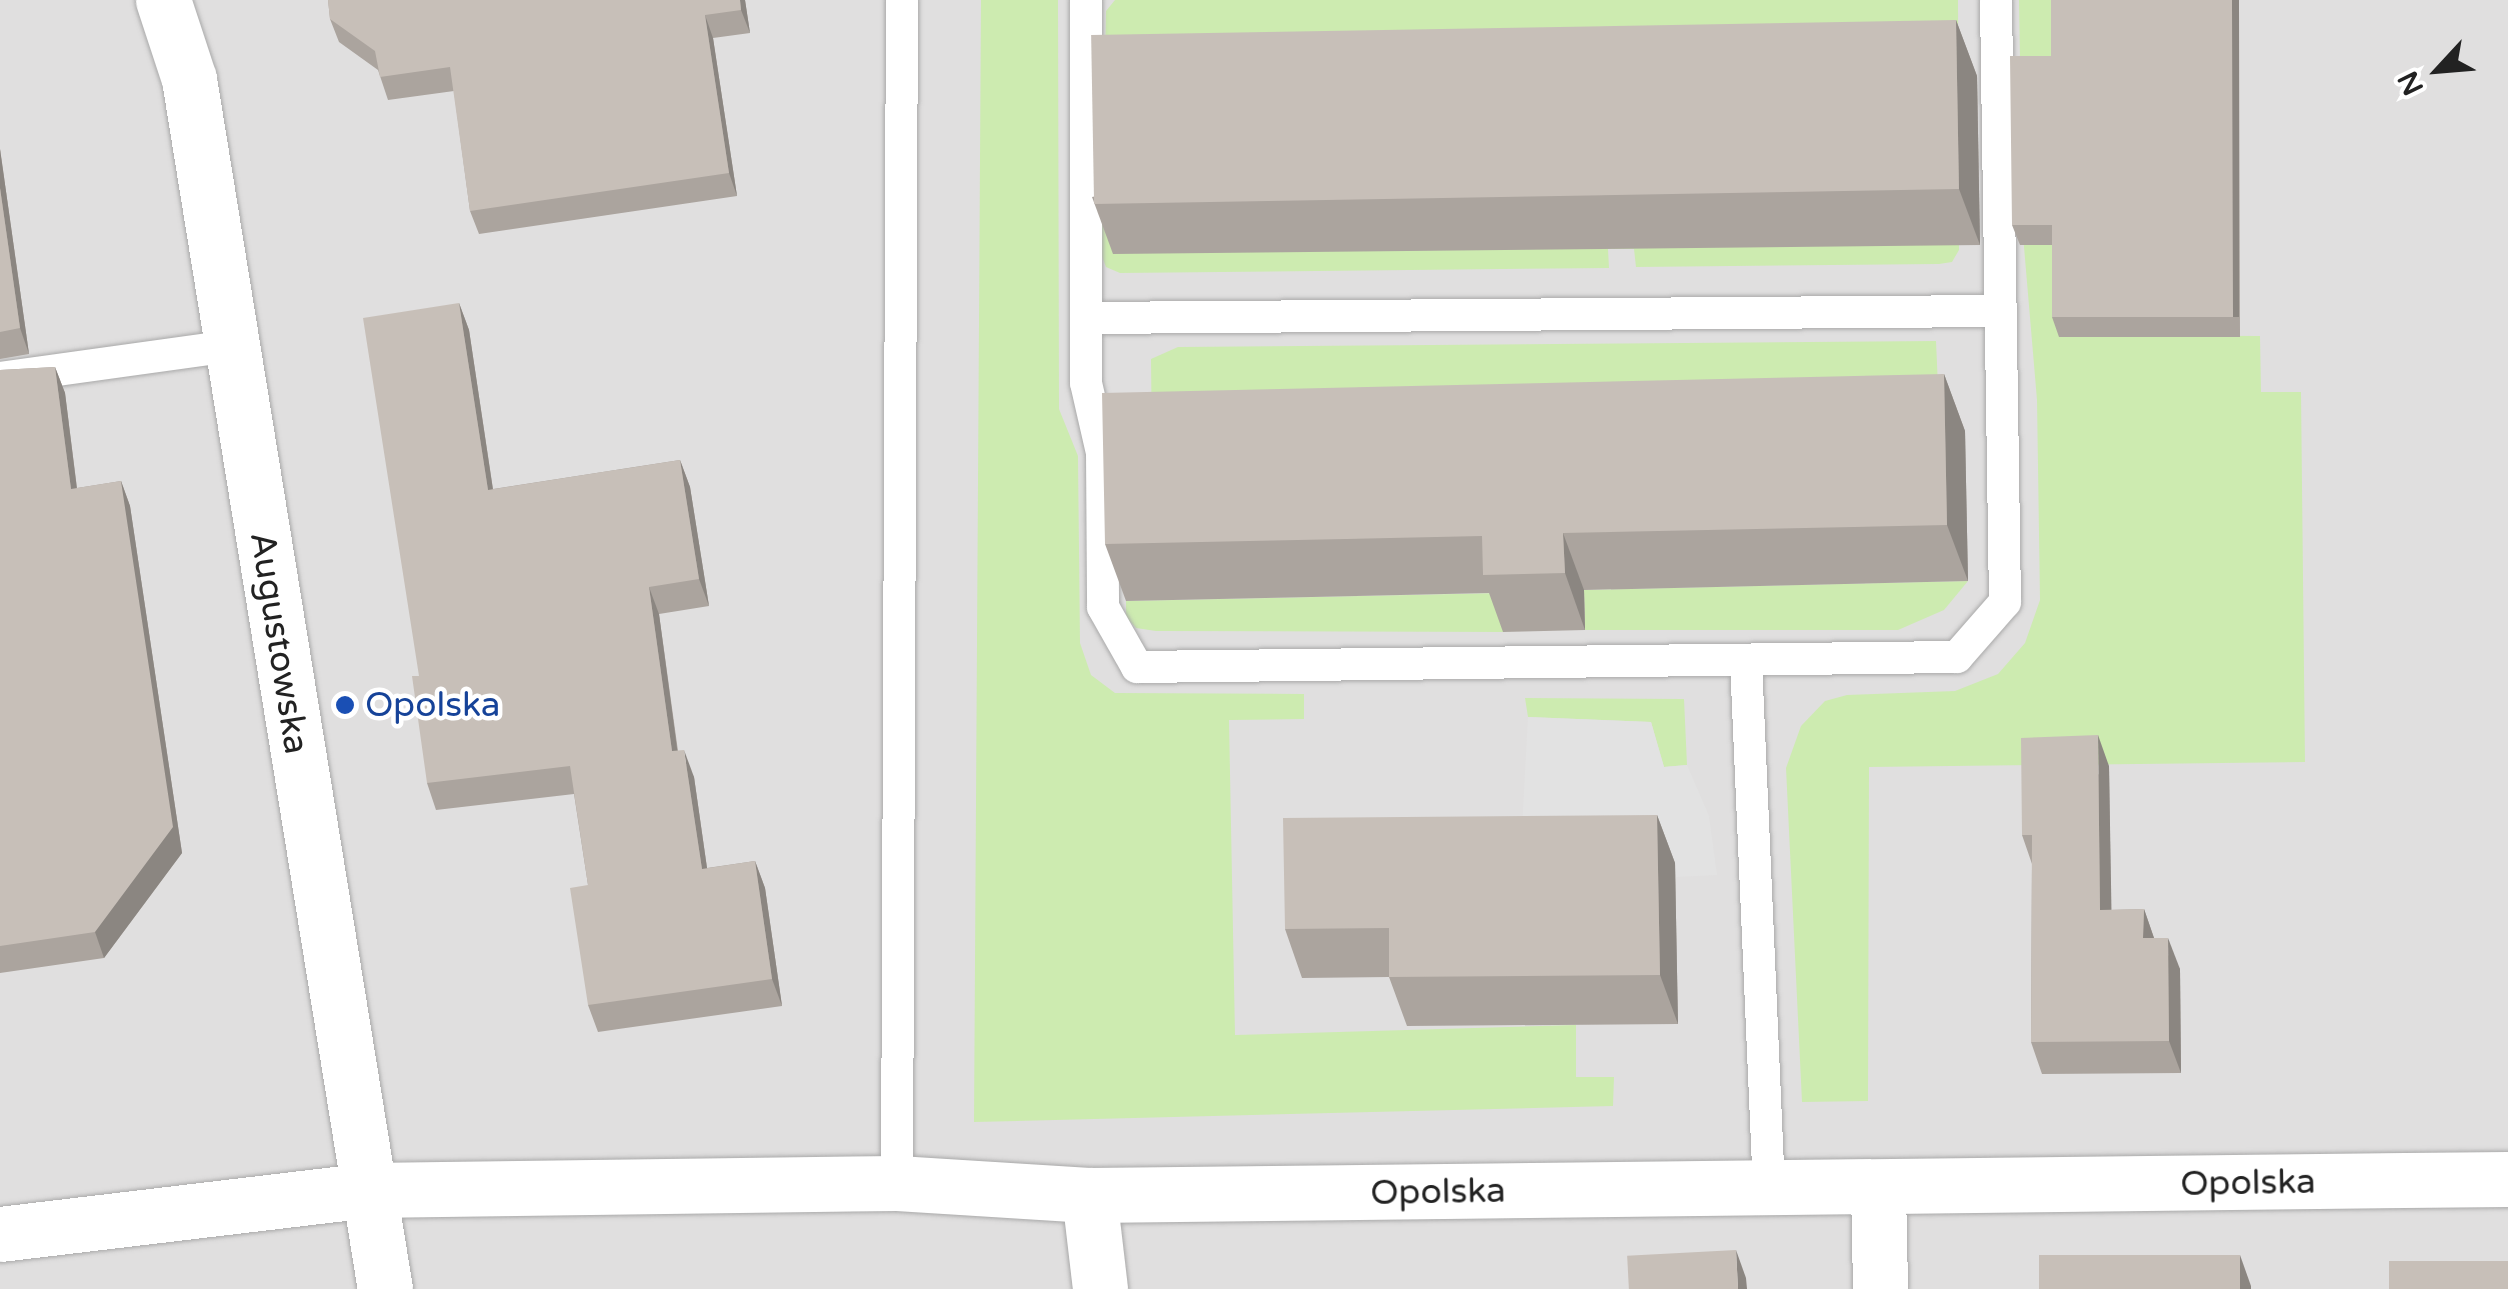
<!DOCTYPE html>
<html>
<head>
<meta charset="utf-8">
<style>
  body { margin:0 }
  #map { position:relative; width:2508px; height:1289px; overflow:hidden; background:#f2efe9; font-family:"Varela Round",sans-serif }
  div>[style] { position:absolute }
  .residential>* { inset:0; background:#e0dfdf; transform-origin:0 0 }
  .grass>* { inset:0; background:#cdebb0 }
  .parking>* { inset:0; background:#e2e2e2 }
  .roads { filter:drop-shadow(0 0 2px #a9a9a9) drop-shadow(0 0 2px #a9a9a9) }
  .lane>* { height:32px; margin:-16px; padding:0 16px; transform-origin:16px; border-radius:16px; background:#fff }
  .street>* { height:55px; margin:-27.5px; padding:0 27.5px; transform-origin:27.5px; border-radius:27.5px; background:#fff }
  .wall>* { inset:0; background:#aba49e }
  .shaded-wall>* { inset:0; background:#8b8681; transform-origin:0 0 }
  .building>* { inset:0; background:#c7bfb8; transform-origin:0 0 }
  .dots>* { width:28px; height:28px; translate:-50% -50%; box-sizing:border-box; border:5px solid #fff; border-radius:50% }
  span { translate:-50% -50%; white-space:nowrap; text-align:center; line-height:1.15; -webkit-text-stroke:9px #fff; paint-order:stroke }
  .street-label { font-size:35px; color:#222 }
  .transit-label { font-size:35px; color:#164399 }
  .left { translate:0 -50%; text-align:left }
  .north { position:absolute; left:2388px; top:20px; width:100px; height:100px; -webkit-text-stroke:8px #fff; paint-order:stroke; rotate:244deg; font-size:28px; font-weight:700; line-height:40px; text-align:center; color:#222 }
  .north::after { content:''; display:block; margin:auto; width:35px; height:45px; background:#222; clip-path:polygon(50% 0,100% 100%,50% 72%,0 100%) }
</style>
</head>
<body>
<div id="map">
  <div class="residential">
    <i style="left:0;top:0;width:2508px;height:1289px"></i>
  </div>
  <div class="grass">
    <i style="clip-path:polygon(981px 0,1058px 0,1059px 409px,1078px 456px,1080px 643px,1091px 675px,1115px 693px,1304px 694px,1304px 719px,1229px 720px,1235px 1035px,1576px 1025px,1576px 1077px,1614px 1077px,1613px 1106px,974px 1122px)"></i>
    <i style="clip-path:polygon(1115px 0,1958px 0,1959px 250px,1952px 262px,1939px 264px,1636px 267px,1634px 249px,1608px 249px,1609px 268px,1120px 273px,1106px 267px,1101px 254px,1106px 11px)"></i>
    <i style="clip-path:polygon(2019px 0,2057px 0,2060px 335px,2260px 336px,2261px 392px,2301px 392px,2305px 762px,1869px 767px,1868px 1101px,1802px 1102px,1786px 768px,1801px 726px,1825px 701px,1847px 695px,1955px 691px,1998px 674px,2025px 643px,2040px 600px,2037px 400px,2023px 235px)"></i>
    <i style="clip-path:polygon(1936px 341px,1940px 431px,1152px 449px,1151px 359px,1178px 347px)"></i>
    <i style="clip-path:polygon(1968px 581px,1944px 610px,1898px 630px,1585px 630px,1584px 590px)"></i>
    <i style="clip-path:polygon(1502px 593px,1503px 632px,1156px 631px,1136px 628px,1126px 617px,1126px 601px)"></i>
    <i style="clip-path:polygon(1525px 698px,1684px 699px,1687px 765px,1664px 767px,1651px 722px,1528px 717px)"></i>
  </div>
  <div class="parking">
    <i style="clip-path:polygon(1528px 717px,1651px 722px,1664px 767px,1687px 765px,1709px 816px,1717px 875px,1676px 877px,1676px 863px,1520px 865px)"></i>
  </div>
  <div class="roads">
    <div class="lane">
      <i style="left:1086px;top:0;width:383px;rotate:90deg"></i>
      <i style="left:1086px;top:383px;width:72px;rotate:77.1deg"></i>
      <i style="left:1102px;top:453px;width:154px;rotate:89.6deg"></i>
      <i style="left:1103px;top:607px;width:69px;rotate:60.5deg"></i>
      <i style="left:1137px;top:667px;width:820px;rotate:-0.7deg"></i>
      <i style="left:1957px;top:657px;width:73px;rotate:-48.9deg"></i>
      <i style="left:2005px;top:602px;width:602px;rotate:-90.86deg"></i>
      <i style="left:1087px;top:318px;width:914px;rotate:-0.44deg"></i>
      <i style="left:0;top:378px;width:232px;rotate:-7.9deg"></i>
      <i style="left:1746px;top:661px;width:529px;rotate:87.51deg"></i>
      <i style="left:897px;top:1183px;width:1183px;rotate:-89.76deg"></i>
    </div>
    <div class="street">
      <i style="left:163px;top:0;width:83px;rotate:71.8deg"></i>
      <i style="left:189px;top:79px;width:1226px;rotate:80.8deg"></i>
      <i style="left:1878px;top:1190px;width:99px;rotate:88.8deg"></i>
      <i style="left:1089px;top:1195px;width:95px;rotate:83.3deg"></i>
      <i style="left:0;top:1234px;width:371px;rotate:-6.8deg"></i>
      <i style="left:368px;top:1190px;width:529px;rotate:-0.76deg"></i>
      <i style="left:897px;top:1183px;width:192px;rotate:3.6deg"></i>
      <i style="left:1089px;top:1195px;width:1419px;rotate:-0.65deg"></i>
    </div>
  </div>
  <div class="wall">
    <i style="clip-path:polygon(328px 0,745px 0,750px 33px,713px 38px,737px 196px,479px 234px,470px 211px,454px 91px,388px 100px,378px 70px,339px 42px,330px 19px)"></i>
    <i style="clip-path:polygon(2239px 0,2240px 337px,2059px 337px,2052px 317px,2052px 245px,2020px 245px,2012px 225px)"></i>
    <i style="clip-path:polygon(1956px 20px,1977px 76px,1980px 245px,1113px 254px,1092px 197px)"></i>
    <i style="clip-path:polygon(0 149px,29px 354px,0 359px)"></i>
    <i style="clip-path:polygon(459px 303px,469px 330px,493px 489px,680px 460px,690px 487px,709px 606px,659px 614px,678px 751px,694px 777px,707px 868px,755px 861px,765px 888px,782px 1006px,598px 1032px,588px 1005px,588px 885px,574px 794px,436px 810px,427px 783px)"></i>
    <i style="clip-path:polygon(55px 367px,65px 393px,77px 488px,121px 481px,130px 506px,182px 853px,104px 958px,0 973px,0 370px)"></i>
    <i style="clip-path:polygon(1944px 374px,1965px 431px,1968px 581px,1584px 590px,1585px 630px,1503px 632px,1489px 593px,1126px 601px,1105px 544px)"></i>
    <i style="clip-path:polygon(2109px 766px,2111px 910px,2144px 909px,2154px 938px,2180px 969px,2181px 1073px,2042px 1074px,2031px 1042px,2032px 864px,2022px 835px)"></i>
    <i style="clip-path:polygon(1657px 815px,1675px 863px,1678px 1024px,1407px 1026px,1389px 977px,1302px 978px,1285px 929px)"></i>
  </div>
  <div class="shaded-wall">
    <i style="clip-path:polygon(740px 0,745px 0,750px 33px,741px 10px)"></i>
    <i style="left:2232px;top:0;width:7px;height:317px"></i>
    <i style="clip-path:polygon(705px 15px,713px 38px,737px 196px,729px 173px)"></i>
    <i style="clip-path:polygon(1956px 20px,1977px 76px,1980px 245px,1959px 189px)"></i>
    <i style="clip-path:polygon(0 149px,29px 354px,20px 328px,0 188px)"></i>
    <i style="clip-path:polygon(459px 303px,469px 330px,497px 517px,488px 490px)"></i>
    <i style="clip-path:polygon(55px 367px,65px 393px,80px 514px,71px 489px)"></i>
    <i style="clip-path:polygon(1944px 374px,1965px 431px,1968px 581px,1947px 525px)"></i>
    <i style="clip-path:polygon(680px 460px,690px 487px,709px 606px,699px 579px)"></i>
    <i style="clip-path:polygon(121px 481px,130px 506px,182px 853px,104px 958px,95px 932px)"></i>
    <i style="clip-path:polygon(1563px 533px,1584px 590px,1585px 630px,1565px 573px)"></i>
    <i style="clip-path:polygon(649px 587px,659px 614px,681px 778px,672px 751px)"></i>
    <i style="clip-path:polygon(2098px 735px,2109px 766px,2112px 942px,2100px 910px)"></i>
    <i style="clip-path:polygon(684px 750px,694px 777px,711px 896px,702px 869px)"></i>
    <i style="clip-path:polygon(1657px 815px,1675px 863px,1678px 1024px,1660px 975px)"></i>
    <i style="clip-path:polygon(755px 861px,765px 888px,782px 1006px,772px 979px)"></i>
    <i style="clip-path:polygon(2144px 909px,2155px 941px,2143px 938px)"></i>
    <i style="clip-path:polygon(2168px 938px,2180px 969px,2181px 1073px,2169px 1041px)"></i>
    <i style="clip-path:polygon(1736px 1250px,1746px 1278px,1747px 1289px,1738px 1289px)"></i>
    <i style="clip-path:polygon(2240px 1255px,2251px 1286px,2251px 1289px,2240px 1289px)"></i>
  </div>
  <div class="building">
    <i style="clip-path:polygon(328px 0,740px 0,741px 10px,705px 15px,729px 173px,470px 211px,450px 67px,380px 77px,375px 51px,330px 19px)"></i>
    <i style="clip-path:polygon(2051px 0,2232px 0,2233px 317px,2052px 317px,2052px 225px,2012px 225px,2010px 56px,2051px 56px)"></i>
    <i style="left:1956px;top:20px;width:169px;height:865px;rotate:89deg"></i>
    <i style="clip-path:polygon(0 188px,20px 328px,0 332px)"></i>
    <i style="clip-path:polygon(459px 303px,488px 490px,680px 460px,699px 579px,649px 587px,672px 751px,684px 750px,702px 869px,755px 861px,772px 979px,588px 1005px,570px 888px,588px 885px,570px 766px,427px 783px,412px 676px,419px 676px,363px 318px)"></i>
    <i style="clip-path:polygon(55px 367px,71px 489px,121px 481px,173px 827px,95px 932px,0 946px,0 370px)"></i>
    <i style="clip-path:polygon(1944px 374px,1947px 525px,1563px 533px,1565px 573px,1483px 575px,1482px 536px,1105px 544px,1102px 393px)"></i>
    <i style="clip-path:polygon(2098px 735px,2100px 910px,2144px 909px,2143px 938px,2168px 938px,2169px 1041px,2031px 1042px,2032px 835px,2022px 835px,2021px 738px)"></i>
    <i style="clip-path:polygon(1657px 815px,1660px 975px,1389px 977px,1389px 928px,1285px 929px,1283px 818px)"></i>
    <i style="left:1736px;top:1250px;width:39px;height:109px;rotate:87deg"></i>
    <i style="left:2240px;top:1255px;width:34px;height:201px;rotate:90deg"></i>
    <i style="left:2508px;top:1261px;width:28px;height:119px;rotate:90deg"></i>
  </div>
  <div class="dots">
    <i style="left:345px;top:705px;background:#1a4fb4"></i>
  </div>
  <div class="street-label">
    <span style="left:279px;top:643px;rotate:81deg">Augustowska</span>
    <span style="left:2248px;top:1183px;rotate:-1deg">Opolska</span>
    <span style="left:1438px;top:1192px;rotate:-1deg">Opolska</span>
  </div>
  <div class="transit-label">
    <span class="left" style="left:365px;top:705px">Opolska</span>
  </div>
  <div class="north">N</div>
</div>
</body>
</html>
